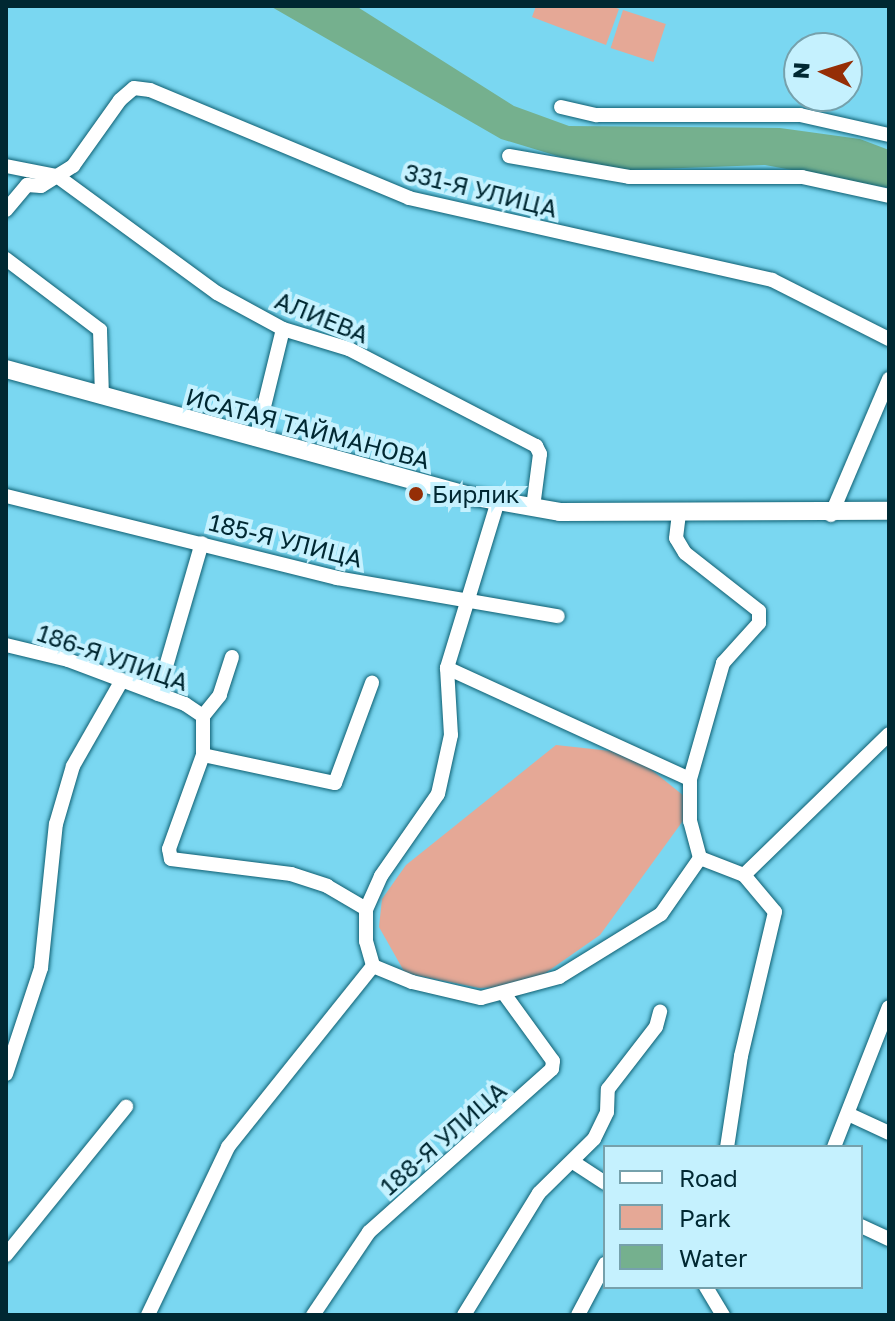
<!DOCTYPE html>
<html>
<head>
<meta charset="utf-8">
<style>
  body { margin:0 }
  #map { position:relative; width:895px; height:1321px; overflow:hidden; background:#7ad7f1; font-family:"Golos Text",sans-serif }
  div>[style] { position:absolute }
  .green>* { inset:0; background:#e5a896; transform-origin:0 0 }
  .water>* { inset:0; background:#75b08e }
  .roads { filter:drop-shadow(0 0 2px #0e5f72) drop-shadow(0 0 2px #0e5f72) }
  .street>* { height:14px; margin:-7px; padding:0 7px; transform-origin:7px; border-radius:7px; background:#fff }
  .secondary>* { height:18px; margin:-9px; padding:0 9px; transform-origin:9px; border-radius:9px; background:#fff }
  .dots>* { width:22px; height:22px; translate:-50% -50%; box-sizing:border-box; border:4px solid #c5f1fe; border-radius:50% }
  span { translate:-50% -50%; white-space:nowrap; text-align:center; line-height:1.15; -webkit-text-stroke:8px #c5f1fe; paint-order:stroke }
  .street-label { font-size:24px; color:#002832 }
  .poi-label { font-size:24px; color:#002832 }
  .left { translate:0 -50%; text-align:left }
  .frame { position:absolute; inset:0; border:8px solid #002832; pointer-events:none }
  .legend { position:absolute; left:603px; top:1145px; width:260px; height:144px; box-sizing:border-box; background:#c5f1fe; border:2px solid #76a1ac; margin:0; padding:10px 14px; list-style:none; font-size:24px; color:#002832 }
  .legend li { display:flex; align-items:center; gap:16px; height:40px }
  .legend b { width:40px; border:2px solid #76a1ac }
  .north { position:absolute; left:783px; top:32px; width:80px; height:80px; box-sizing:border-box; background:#c5f1fe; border:2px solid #76a1ac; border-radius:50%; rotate:274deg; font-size:22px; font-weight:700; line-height:32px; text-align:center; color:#002832 }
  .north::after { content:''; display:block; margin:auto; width:28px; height:36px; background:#952e06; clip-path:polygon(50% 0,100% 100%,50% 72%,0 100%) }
</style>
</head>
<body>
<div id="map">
  <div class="green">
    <i style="clip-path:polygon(536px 6px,611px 6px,619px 9px,606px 45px,532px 17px)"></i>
    <i style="left:623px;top:10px;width:45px;height:40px;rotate:18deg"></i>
    <i style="clip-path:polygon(556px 745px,611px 751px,648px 767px,684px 796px,685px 818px,600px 935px,544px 974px,507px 987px,479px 988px,405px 973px,379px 927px,382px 899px,406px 865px)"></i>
  </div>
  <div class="water">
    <i style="clip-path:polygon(270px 6px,356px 6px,514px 106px,569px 126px,780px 128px,860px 139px,889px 150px,889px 188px,765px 165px,629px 170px,564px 158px,501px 139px)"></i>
  </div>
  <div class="roads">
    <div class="street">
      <i style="left:561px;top:107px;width:37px;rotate:13deg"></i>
      <i style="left:597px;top:115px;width:203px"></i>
      <i style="left:800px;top:115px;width:91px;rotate:12.7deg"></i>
      <i style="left:509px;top:156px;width:122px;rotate:9.9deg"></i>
      <i style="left:629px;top:177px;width:173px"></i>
      <i style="left:802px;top:177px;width:89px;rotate:12.3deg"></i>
      <i style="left:6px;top:166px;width:52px;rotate:11.1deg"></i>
      <i style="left:57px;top:176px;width:198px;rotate:36.2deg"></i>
      <i style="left:217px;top:293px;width:75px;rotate:28.6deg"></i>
      <i style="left:283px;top:329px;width:69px;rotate:16.9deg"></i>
      <i style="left:349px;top:349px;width:211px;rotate:27.4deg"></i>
      <i style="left:536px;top:446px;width:9px;rotate:63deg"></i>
      <i style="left:540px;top:454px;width:53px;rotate:97.5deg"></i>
      <i style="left:6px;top:210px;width:33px;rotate:-50deg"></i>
      <i style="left:27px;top:185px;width:14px;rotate:4deg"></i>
      <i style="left:41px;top:186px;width:38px;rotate:-32deg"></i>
      <i style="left:73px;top:166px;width:81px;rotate:-54.5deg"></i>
      <i style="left:120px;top:100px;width:18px;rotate:-41deg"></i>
      <i style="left:134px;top:88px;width:16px;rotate:7deg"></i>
      <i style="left:150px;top:90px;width:281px;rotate:22.6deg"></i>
      <i style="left:409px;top:198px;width:372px;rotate:12.7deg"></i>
      <i style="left:772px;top:280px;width:131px;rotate:26.8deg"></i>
      <i style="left:6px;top:259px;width:118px;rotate:37.1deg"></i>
      <i style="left:100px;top:330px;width:66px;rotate:88.3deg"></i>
      <i style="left:256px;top:439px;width:113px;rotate:-76.2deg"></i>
      <i style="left:6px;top:496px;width:341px;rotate:13.9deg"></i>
      <i style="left:337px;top:578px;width:224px;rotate:9.8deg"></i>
      <i style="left:498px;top:501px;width:175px;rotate:107deg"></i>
      <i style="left:447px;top:668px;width:67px;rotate:86.6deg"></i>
      <i style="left:451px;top:735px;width:60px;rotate:102.4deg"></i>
      <i style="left:438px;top:794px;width:100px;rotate:124.8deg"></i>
      <i style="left:381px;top:876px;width:36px;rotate:114deg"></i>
      <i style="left:366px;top:909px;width:32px;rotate:90deg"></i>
      <i style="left:366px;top:941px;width:26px;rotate:74deg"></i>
      <i style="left:373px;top:966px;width:42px;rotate:22.3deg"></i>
      <i style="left:412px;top:982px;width:71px;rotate:13.1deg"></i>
      <i style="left:481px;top:998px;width:81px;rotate:-15.1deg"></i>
      <i style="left:559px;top:977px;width:120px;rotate:-31.7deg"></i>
      <i style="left:661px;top:914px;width:68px;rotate:-55.1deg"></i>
      <i style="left:700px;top:858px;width:38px;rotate:-105deg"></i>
      <i style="left:690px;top:821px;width:42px;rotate:-90deg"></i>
      <i style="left:690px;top:779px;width:121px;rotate:-74.1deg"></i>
      <i style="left:723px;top:663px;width:54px;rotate:-48deg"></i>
      <i style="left:759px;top:623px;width:12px;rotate:-90deg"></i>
      <i style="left:759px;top:611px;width:94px;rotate:-141.9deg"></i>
      <i style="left:685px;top:553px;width:17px;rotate:-121deg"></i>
      <i style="left:676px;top:538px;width:25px;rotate:-83deg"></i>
      <i style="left:831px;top:515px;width:148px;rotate:-66.9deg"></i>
      <i style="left:6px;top:645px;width:64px;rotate:13.6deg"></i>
      <i style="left:68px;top:660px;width:125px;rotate:20.6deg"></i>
      <i style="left:185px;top:704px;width:22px;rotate:34deg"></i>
      <i style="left:232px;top:657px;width:40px;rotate:108deg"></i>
      <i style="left:220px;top:695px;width:27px;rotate:129deg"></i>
      <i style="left:203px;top:716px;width:39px;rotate:90deg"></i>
      <i style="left:203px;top:755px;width:100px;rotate:109.9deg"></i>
      <i style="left:169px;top:849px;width:10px;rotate:79deg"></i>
      <i style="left:171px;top:859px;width:121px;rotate:7.1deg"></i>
      <i style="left:291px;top:874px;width:38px;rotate:18deg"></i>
      <i style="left:327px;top:886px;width:45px;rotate:30.5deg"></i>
      <i style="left:447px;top:668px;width:267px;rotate:24.6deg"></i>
      <i style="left:158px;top:694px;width:157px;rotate:-73.8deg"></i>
      <i style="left:203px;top:755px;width:135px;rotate:12deg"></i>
      <i style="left:335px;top:783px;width:107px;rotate:-69.7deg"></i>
      <i style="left:700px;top:858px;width:47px;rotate:21.1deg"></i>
      <i style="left:744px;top:875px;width:48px;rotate:50deg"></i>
      <i style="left:775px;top:912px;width:148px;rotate:103.3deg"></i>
      <i style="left:741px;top:1056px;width:92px;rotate:98.7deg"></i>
      <i style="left:744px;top:875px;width:202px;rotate:-44.2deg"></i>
      <i style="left:6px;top:1074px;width:112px;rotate:-71.7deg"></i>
      <i style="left:41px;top:968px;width:145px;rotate:-84.1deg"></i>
      <i style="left:56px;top:824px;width:60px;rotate:-73.7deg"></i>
      <i style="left:73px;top:766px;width:99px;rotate:-60.3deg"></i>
      <i style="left:848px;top:1114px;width:45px;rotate:24.9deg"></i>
      <i style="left:834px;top:1147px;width:150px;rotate:-68.6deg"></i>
      <i style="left:573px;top:1162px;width:38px;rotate:33deg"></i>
      <i style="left:861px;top:1226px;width:31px;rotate:25deg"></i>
      <i style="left:6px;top:1255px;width:191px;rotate:-51deg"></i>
      <i style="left:706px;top:1287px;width:33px;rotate:59deg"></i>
      <i style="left:148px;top:1315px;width:186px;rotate:-64.5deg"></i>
      <i style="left:228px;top:1147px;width:232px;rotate:-51.3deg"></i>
      <i style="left:313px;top:1315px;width:100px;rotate:-56deg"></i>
      <i style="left:369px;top:1232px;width:245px;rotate:-41.7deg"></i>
      <i style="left:552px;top:1069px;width:8px;rotate:-83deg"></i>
      <i style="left:553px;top:1061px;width:82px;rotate:-126deg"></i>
      <i style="left:464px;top:1315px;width:143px;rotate:-58.4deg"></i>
      <i style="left:539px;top:1193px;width:77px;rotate:-44.5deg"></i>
      <i style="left:594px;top:1139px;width:30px;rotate:-64deg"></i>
      <i style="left:607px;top:1112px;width:23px;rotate:-88deg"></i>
      <i style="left:608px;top:1089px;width:78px;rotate:-52.3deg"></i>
      <i style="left:656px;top:1027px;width:16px;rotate:-75deg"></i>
      <i style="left:578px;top:1315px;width:58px;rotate:-62.1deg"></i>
    </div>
    <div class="secondary">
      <i style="left:6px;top:369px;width:486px;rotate:15.3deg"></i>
      <i style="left:475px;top:497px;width:86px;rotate:10deg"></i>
      <i style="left:560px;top:512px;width:329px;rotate:-0.2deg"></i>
    </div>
  </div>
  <div class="dots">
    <i style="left:416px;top:494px;background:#952e06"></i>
  </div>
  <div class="street-label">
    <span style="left:481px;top:190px;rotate:14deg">331-Я УЛИЦА</span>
    <span style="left:322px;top:317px;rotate:22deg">АЛИЕВА</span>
    <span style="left:308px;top:428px;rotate:15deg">ИСАТАЯ ТАЙМАНОВА</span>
    <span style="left:286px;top:540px;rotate:14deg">185-Я УЛИЦА</span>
    <span style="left:113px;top:657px;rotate:19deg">186-Я УЛИЦА</span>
    <span style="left:443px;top:1138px;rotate:-41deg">188-Я УЛИЦА</span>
  </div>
  <div class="poi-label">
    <span class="left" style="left:432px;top:494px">Бирлик</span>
  </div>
  <div class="frame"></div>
  <ul class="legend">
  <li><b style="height:10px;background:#fff"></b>Road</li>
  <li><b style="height:22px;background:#e5a896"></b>Park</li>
  <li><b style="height:22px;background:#75b08e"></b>Water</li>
  </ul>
  <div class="north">N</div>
</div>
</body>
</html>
